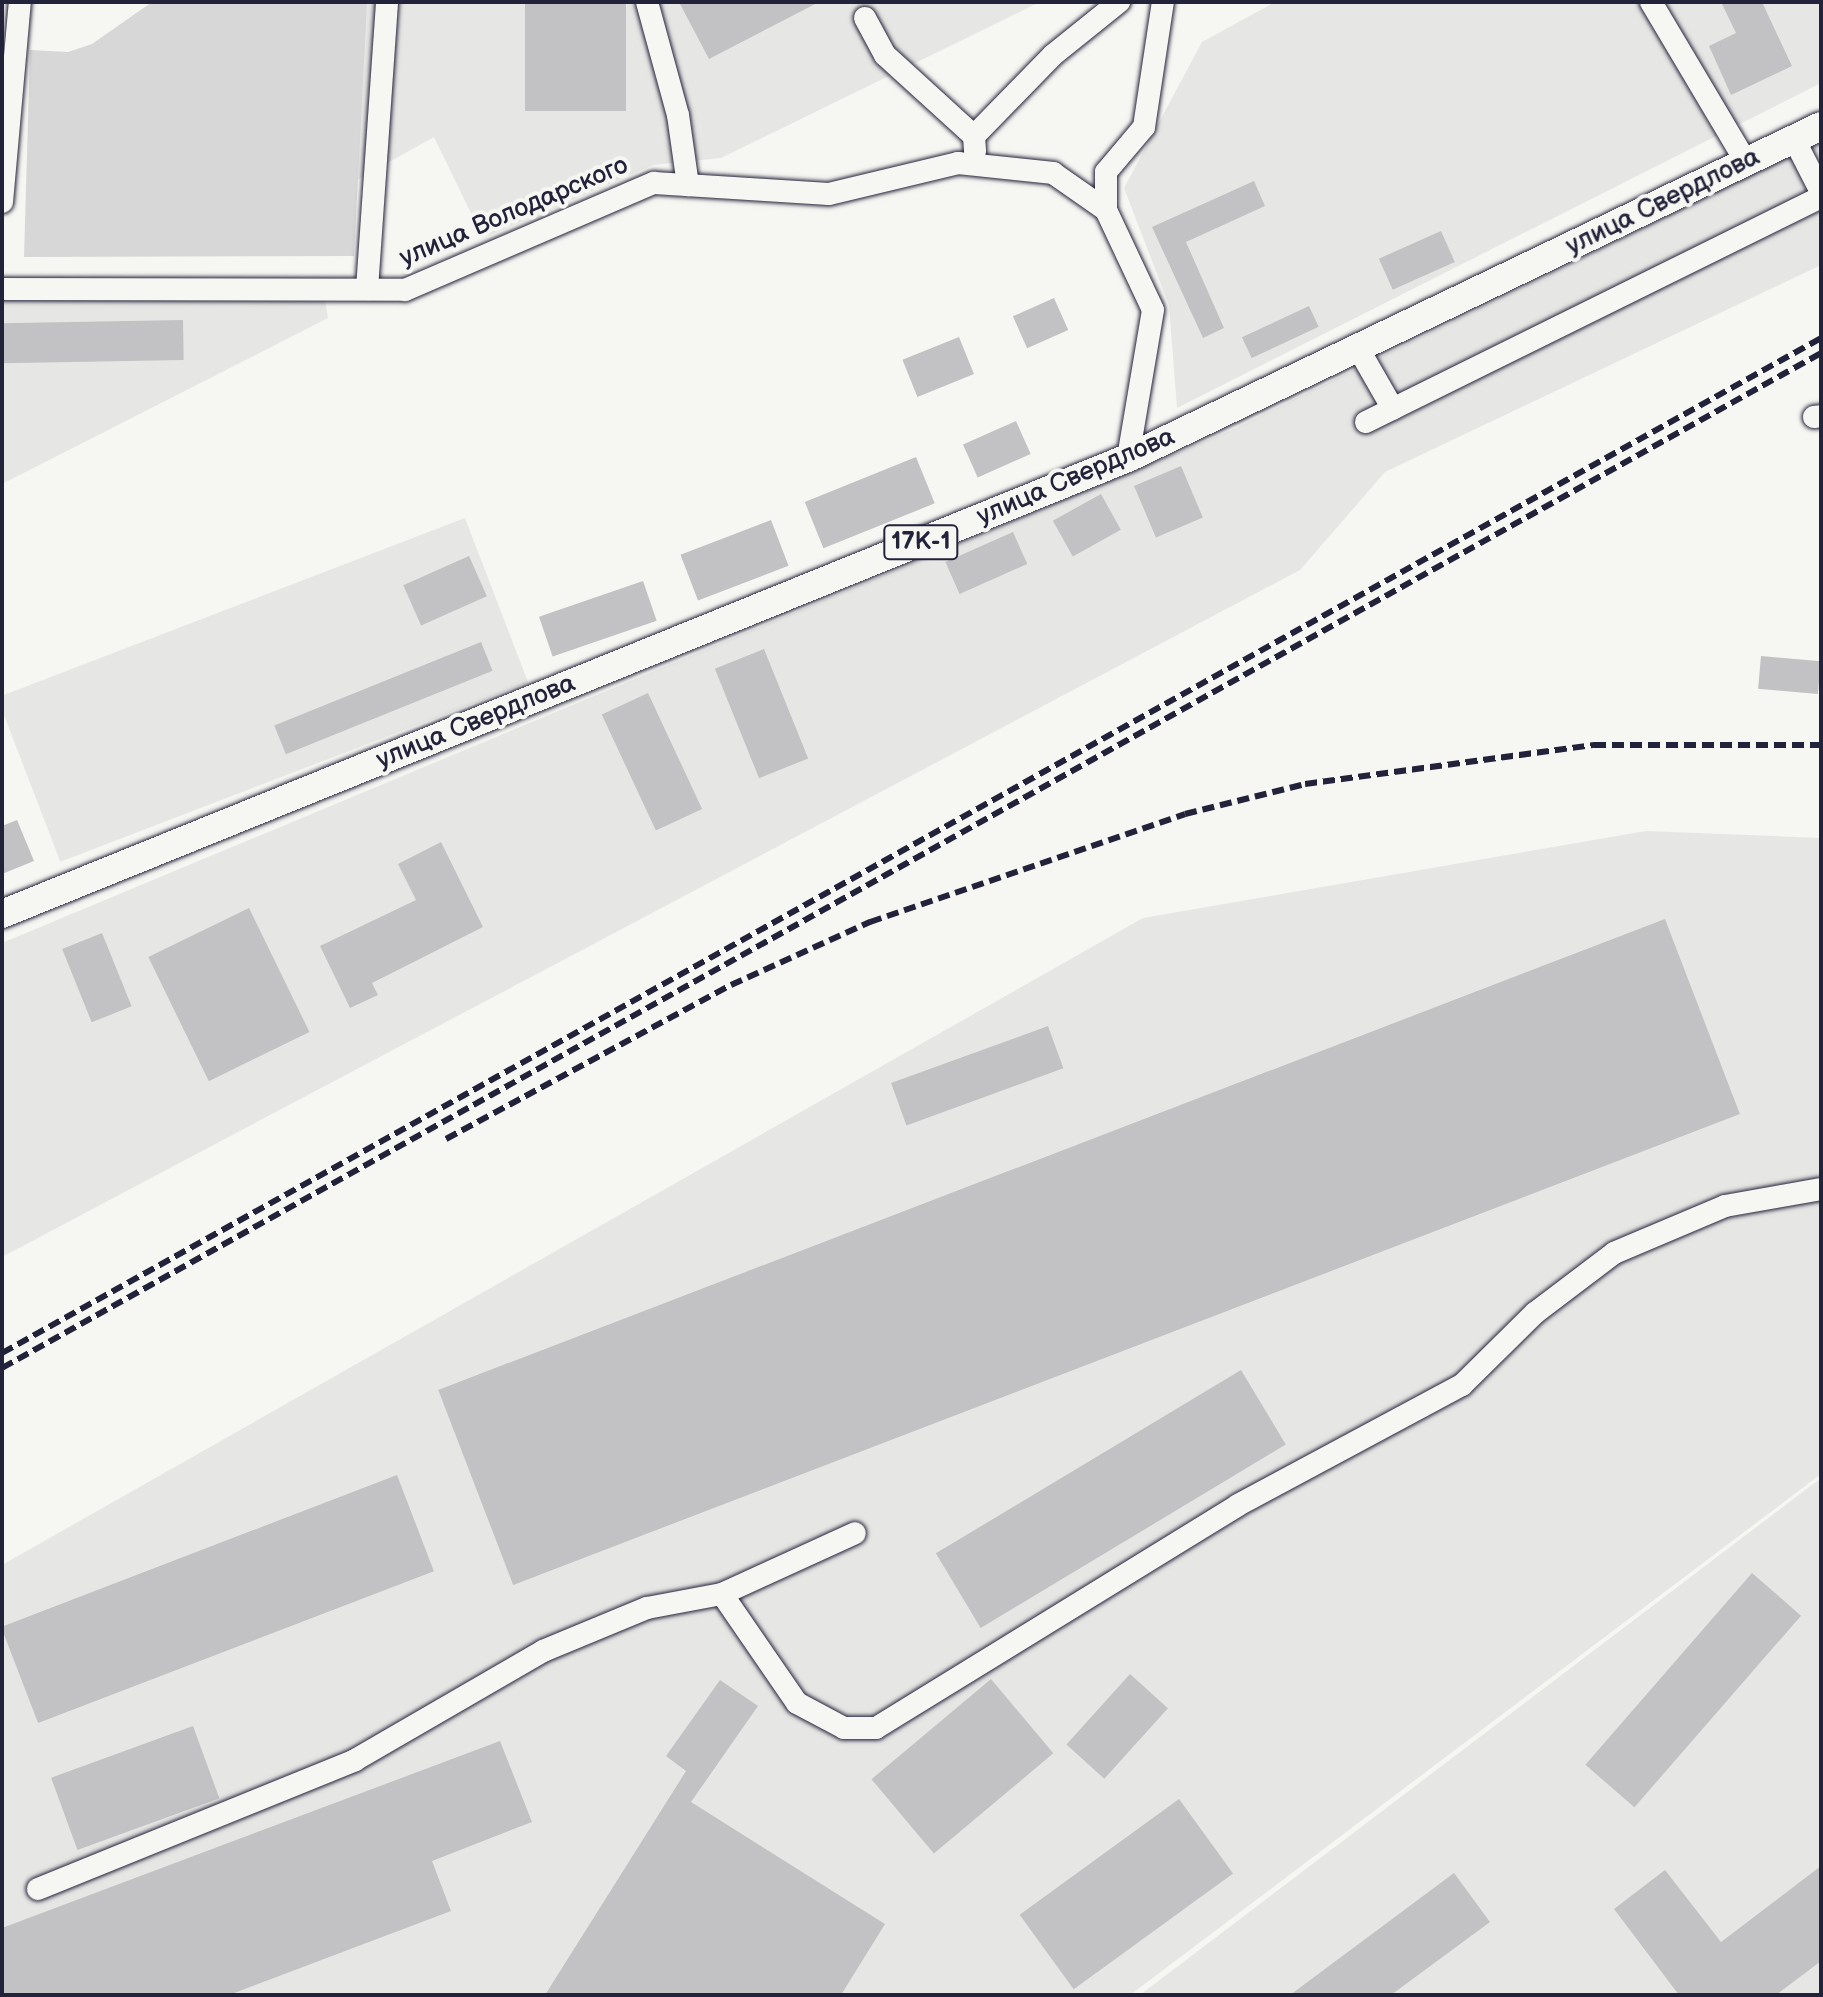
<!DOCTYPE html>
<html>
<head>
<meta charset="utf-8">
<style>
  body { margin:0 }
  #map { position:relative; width:1823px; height:1997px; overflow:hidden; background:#f6f6f2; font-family:"Balsamiq Sans",sans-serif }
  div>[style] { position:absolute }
  .built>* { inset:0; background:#e6e6e4; transform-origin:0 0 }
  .green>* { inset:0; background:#d7d7d7 }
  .building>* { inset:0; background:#c2c2c4; transform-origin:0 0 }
  .roads { filter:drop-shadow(0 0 2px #22223b) drop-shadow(0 0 2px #22223b) }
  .minor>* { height:22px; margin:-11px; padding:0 11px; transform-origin:11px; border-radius:11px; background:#f6f6f2 }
  .major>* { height:28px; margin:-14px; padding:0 14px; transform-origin:14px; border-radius:14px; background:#f6f6f2 }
  .rail>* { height:6px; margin-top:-3px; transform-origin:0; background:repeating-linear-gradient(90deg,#22223b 0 12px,transparent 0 18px) }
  span { translate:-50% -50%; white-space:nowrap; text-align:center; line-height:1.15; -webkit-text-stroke:8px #f6f6f2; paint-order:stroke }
  .shield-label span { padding:2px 6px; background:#f6f6f2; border:2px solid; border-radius:6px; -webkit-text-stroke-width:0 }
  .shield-label { font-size:24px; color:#22223b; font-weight:700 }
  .street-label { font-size:26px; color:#22223b }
  .frame { position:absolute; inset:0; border:4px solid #22223b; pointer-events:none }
</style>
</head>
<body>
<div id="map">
  <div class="built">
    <i style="clip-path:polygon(352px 2px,1040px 2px,721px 158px,653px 165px,483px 238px,434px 137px,339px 190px)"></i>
    <i style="clip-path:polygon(1275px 2px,1820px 2px,1821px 83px,1177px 408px,1169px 305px,1124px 188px,1202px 42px)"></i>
    <i style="clip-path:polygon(1821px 141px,1821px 265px,1385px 472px,1300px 570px,2px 1257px,2px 943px,1232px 430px)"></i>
    <i style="clip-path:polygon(2px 291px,324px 294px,328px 318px,2px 484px)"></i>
    <i style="left:465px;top:518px;width:176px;height:501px;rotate:69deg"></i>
    <i style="clip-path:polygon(1646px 831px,1821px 838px,1821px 1474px,1130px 1995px,2px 1995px,2px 1565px,1143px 918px)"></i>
    <i style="clip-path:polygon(1821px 1478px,1821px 1995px,1140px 1995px)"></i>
  </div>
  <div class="green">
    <i style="clip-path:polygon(152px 2px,367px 2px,354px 256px,24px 257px,30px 50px,68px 52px,92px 44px)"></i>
  </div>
  <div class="building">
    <i style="left:525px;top:2px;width:101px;height:109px"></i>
    <i style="clip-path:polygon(679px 2px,819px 2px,709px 59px)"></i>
    <i style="clip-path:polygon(1721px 2px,1762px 2px,1792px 66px,1731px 95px,1709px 46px,1736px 33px)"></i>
    <i style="clip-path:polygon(1254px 181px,1265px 206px,1186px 242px,1224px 328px,1203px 338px,1152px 227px)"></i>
    <i style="left:1441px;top:231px;width:34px;height:68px;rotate:66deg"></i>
    <i style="left:1054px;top:298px;width:35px;height:45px;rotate:66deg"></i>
    <i style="left:1309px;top:306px;width:23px;height:74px;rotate:65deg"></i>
    <i style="left:183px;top:320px;width:40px;height:181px;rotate:89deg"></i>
    <i style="left:959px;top:337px;width:40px;height:61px;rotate:68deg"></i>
    <i style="left:1016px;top:421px;width:36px;height:58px;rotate:66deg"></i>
    <i style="left:916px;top:457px;width:50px;height:120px;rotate:68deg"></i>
    <i style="left:1181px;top:466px;width:56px;height:51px;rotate:67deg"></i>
    <i style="left:1101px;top:494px;width:41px;height:55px;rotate:61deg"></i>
    <i style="left:771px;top:520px;width:49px;height:97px;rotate:69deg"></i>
    <i style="left:1013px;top:532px;width:35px;height:74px;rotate:66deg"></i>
    <i style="left:469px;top:556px;width:44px;height:72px;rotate:66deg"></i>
    <i style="left:643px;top:581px;width:42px;height:110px;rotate:71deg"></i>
    <i style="left:481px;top:642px;width:31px;height:223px;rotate:68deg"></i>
    <i style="left:764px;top:649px;width:118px;height:53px;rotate:68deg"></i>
    <i style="left:1761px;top:656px;width:60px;height:33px;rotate:5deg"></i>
    <i style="left:648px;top:693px;width:128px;height:51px;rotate:65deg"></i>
    <i style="clip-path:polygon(17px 820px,34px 861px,2px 874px,2px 826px)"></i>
    <i style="clip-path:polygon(441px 842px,483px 927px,372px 983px,378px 995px,350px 1008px,320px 946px,416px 900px,398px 864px)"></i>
    <i style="left:249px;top:908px;width:138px;height:112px;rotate:64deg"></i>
    <i style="left:1665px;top:919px;width:209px;height:1314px;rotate:69deg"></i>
    <i style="left:102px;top:933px;width:79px;height:43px;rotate:68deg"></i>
    <i style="left:1048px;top:1026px;width:45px;height:167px;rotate:70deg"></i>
    <i style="left:1241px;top:1370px;width:87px;height:356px;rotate:59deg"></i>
    <i style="left:397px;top:1475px;width:103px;height:424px;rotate:69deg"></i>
    <i style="left:1752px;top:1573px;width:65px;height:254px;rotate:41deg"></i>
    <i style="left:1130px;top:1674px;width:51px;height:95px;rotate:42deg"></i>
    <i style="left:991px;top:1679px;width:97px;height:156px;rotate:50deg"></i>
    <i style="clip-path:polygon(720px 1680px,758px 1706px,691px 1802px,885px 1924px,841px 1995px,545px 1995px,686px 1771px,666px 1756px)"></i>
    <i style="left:193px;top:1726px;width:77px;height:151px;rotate:70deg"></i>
    <i style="clip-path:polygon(500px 1741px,532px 1822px,432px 1861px,451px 1911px,229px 1995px,2px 1995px,2px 1928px)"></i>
    <i style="left:1179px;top:1799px;width:92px;height:197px;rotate:54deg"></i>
    <i style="clip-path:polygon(1821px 1866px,1821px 1961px,1776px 1995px,1679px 1995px,1614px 1909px,1665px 1870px,1721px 1942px)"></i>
    <i style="clip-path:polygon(1454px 1873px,1490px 1922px,1391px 1995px,1290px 1995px)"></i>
  </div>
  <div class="roads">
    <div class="minor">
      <i style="left:647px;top:2px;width:117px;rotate:74.7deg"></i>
      <i style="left:678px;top:115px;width:71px;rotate:81.9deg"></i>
      <i style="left:1651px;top:2px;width:186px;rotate:59.3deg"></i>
      <i style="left:865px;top:18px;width:42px;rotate:61.6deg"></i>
      <i style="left:885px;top:55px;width:120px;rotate:42.3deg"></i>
      <i style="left:974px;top:136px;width:15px;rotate:86deg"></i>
      <i style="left:974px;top:136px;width:113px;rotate:-45.7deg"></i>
      <i style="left:1053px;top:55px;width:85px;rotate:-38.8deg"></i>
      <i style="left:1794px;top:139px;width:59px;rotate:63deg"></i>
      <i style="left:2px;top:202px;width:201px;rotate:-84.9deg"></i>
      <i style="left:1106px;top:210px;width:38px;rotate:-90deg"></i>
      <i style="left:1106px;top:172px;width:59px;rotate:-49.8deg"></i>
      <i style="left:1144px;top:127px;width:126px;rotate:-81.4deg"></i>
      <i style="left:2px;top:289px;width:403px;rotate:0.1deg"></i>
      <i style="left:405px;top:290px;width:271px;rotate:-23.3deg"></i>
      <i style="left:654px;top:183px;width:175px;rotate:3.6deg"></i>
      <i style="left:829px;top:194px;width:133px;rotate:-13.5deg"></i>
      <i style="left:958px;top:163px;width:96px;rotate:6deg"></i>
      <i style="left:1053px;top:173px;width:65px;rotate:34.9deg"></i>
      <i style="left:1106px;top:210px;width:110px;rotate:64.8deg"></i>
      <i style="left:1153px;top:310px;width:150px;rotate:99.6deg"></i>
      <i style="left:367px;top:289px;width:288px;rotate:-86deg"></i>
      <i style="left:1358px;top:348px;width:70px;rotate:60.2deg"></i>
      <i style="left:1814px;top:417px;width:7px;rotate:-8deg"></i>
      <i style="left:1366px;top:422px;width:508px;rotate:-26.31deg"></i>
      <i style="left:722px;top:1594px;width:132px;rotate:55.5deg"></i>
      <i style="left:797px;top:1703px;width:53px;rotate:28deg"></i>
      <i style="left:844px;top:1728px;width:32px"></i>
      <i style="left:876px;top:1728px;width:425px;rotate:-31.6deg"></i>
      <i style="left:1238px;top:1505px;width:254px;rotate:-28.2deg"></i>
      <i style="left:1462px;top:1385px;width:103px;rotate:-44.6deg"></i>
      <i style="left:1535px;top:1313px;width:99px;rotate:-37.2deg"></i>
      <i style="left:1614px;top:1253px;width:121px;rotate:-22.9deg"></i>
      <i style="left:1725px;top:1206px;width:97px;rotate:-10deg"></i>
      <i style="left:38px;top:1889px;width:342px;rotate:-22.1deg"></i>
      <i style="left:355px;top:1760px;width:217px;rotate:-30.1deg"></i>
      <i style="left:543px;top:1651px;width:113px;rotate:-22.5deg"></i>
      <i style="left:647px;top:1608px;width:76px;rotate:-10.6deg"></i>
      <i style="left:722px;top:1594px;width:146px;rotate:-24.6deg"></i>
    </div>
    <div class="major">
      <i style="left:2px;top:914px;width:1215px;rotate:-22.05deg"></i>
      <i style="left:1128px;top:458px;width:768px;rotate:-25.6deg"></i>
    </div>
  </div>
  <div class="rail">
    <i style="left:446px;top:1139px;width:324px;rotate:-28.4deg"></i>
    <i style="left:731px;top:985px;width:153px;rotate:-24.4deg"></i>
    <i style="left:870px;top:922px;width:333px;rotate:-18.9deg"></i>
    <i style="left:1185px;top:814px;width:124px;rotate:-14deg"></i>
    <i style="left:1305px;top:784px;width:292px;rotate:-7.7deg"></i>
    <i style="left:1594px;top:745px;width:227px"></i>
    <i style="left:2px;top:1353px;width:2083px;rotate:-29.16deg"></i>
    <i style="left:2px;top:1368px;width:2083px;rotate:-29.16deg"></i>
  </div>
  <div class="shield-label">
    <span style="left:921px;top:542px">17К-1</span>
  </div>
  <div class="street-label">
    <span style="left:1663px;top:202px;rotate:-26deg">улица Свердлова</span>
    <span style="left:514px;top:212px;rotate:-23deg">улица Володарского</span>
    <span style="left:1076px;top:477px;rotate:-23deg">улица Свердлова</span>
    <span style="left:476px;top:722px;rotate:-22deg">улица Свердлова</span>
  </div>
  <div class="frame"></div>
</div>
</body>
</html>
